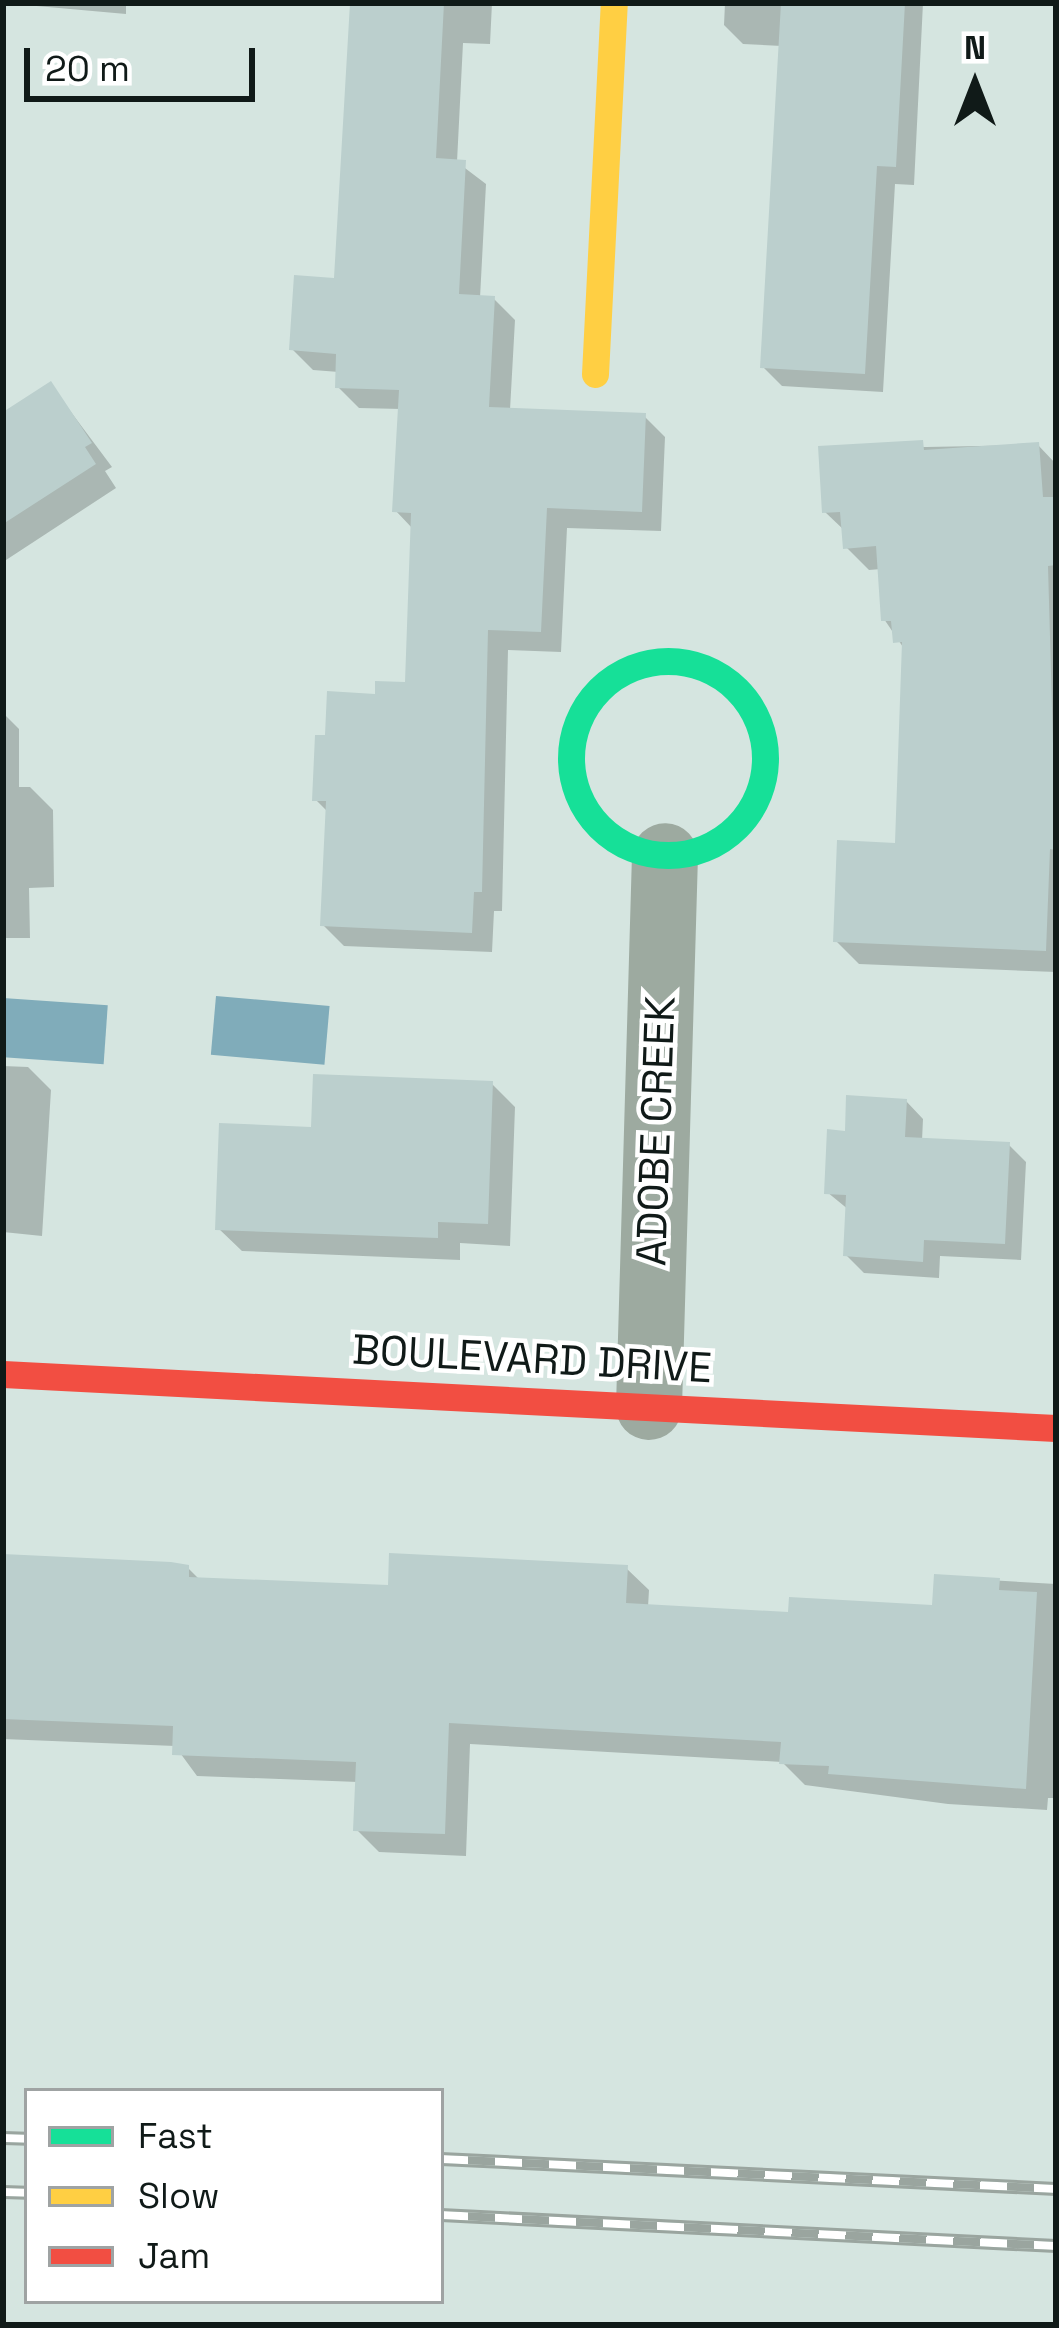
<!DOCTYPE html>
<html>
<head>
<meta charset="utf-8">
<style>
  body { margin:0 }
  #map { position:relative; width:1059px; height:2328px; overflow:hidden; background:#d5e5e0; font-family:"Space Grotesk",sans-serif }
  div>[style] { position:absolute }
  .water>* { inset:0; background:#80acba; transform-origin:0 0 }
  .shadow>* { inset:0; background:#0003 }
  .building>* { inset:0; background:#bbcfcd }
  .street>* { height:66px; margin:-33px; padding:0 33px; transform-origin:33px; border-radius:33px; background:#9daaa0 }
  .fast>* { height:27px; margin:-13.5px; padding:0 13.5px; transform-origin:13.5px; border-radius:13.5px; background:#16e098 }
  .fast>.ring { margin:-13.5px; padding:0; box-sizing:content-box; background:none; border:27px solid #16e098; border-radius:50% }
  .slow>* { height:27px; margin:-13.5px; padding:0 13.5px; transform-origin:13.5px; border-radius:13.5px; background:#ffcf43 }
  .jam>* { height:27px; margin:-13.5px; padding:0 13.5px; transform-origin:13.5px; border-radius:13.5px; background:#f24e42 }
  .rail>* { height:14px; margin-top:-7px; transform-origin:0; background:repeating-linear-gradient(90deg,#fff 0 27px,#9aa59f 0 54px); box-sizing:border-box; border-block:3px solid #9aa59f }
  span { translate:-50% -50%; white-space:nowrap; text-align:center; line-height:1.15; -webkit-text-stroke:9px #fff; paint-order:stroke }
  .street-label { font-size:42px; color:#101a18 }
  .frame { position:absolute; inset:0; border:6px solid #101a18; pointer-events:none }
  .legend { position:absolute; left:24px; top:2088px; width:420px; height:216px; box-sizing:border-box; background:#fff; border:3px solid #9fa3a3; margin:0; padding:15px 21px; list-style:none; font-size:36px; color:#101a18 }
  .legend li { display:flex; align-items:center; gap:24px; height:60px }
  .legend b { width:60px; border:3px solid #9fa3a3 }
  .north { position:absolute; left:915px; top:24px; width:120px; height:120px; -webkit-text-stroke:9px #fff; paint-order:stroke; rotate:0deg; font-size:33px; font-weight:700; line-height:48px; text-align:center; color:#101a18 }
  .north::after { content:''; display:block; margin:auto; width:42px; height:54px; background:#101a18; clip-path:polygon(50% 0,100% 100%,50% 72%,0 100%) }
  .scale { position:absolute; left:24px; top:48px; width:231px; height:54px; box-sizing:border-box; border:6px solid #101a18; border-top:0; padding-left:15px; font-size:36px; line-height:42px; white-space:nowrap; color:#101a18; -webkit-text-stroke:9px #fff; paint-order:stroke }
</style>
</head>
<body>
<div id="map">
  <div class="water">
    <i style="left:216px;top:996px;width:114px;height:59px;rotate:5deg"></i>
    <i style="left:3px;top:998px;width:105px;height:59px;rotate:4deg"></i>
  </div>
  <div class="shadow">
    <i style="clip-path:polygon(3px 3px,126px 3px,126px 14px)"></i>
    <i style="clip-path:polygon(353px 3px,492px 3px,490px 44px,463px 43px,457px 162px,486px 184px,480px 298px,494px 299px,515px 320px,510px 410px,644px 416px,665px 437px,661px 531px,567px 528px,561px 652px,508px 650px,502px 911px,494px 911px,492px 952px,344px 946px,323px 925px,329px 813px,315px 799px,328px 738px,378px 697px,408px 685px,413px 529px,395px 510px,401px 409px,359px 408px,338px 387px,339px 372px,313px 370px,292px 349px,337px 281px)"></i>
    <i style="clip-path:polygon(725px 3px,923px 3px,914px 185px,895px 184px,883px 392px,782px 386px,763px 367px,782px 46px,743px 44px,724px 25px)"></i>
    <i style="clip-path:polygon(50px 384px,112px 467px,105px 471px,116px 488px,3px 562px,3px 415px)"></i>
    <i style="clip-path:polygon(1038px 445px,1056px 464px,1056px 972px,859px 964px,836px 941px,898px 846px,905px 650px,884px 619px,881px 569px,869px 570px,846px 547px,845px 531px,825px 512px,821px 449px)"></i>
    <i style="clip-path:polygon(3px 713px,19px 729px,19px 787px,30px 787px,53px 810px,54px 887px,29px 888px,30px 938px,4px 938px,3px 957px)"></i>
    <i style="clip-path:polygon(3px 1066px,28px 1067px,51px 1090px,42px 1236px,3px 1232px)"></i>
    <i style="clip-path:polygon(492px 1084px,515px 1107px,510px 1246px,460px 1243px,460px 1260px,242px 1251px,218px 1228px,314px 1130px)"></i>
    <i style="clip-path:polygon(906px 1101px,923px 1119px,922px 1141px,1009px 1145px,1026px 1162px,1021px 1260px,940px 1256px,939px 1278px,864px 1273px,846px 1255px,849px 1210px,827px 1192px,848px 1134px)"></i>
    <i style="clip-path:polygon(3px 1557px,188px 1568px,201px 1581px,391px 1588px,626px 1568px,649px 1590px,648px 1607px,791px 1616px,935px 1608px,937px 1577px,1056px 1584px,1056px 1798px,1048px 1798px,1047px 1810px,948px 1804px,805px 1785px,782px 1762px,470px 1744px,466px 1856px,379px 1852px,356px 1829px,358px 1782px,197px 1776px,175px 1746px,3px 1739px)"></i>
  </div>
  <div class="building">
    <i style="clip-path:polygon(350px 3px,444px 3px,436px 158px,466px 160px,459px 294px,495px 296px,489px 407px,646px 413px,642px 512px,547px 508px,541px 632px,488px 630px,482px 892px,474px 892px,472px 933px,320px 926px,326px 801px,312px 801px,315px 735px,325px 735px,327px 691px,375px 694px,375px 681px,405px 682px,411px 513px,392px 512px,399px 390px,335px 388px,336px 354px,289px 350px,294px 275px,334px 278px)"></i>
    <i style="clip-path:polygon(781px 3px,905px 3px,896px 167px,877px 166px,865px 374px,760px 368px)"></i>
    <i style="clip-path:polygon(51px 381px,92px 443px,85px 447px,96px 464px,3px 524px,3px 412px)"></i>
    <i style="clip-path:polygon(923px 440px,924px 450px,1039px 442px,1043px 497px,1056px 497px,1056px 565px,1048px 566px,1056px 850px,1050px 849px,1046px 951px,833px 942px,837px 840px,895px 843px,902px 642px,893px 643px,891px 621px,881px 621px,876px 546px,843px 549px,840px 512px,822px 513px,818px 446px)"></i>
    <i style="clip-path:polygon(313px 1074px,493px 1081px,488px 1224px,438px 1222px,438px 1238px,215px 1230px,219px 1123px,311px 1127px)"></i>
    <i style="clip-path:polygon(846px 1095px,907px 1099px,905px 1137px,1010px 1142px,1005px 1244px,924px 1240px,923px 1262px,843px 1256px,846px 1195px,824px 1194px,827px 1129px,845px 1131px)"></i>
    <i style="clip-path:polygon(389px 1553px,628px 1565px,626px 1603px,788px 1612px,789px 1597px,932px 1605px,934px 1574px,1000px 1578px,999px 1590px,1037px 1592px,1026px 1789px,828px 1774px,829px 1766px,779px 1764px,781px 1742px,449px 1723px,445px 1834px,353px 1831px,356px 1762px,172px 1755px,173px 1726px,3px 1719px,3px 1554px,171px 1562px,189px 1565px,189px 1577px,388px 1585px)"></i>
  </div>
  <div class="street">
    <i style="left:649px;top:1407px;width:551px;rotate:-88.34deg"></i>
  </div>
  <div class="fast">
    <i class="ring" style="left:571px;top:661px;width:167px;height:167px"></i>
  </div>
  <div class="slow">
    <i style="left:595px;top:374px;width:371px;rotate:-87.1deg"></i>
  </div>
  <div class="jam">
    <i style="left:3px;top:1374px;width:1054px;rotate:2.94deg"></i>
  </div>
  <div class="rail">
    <i style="left:3px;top:2138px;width:24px;rotate:2deg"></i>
    <i style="left:441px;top:2159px;width:616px;rotate:2.79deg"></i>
    <i style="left:3px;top:2192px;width:24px;rotate:2deg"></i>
    <i style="left:441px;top:2215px;width:616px;rotate:2.89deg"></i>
  </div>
  <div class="street-label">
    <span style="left:656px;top:1131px;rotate:-88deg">ADOBE CREEK</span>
    <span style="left:532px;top:1359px;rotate:3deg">BOULEVARD DRIVE</span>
  </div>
  <div class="frame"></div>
  <ul class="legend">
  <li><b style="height:15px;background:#16e098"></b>Fast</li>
  <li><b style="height:15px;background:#ffcf43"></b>Slow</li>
  <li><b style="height:15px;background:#f24e42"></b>Jam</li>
  </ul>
  <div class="north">N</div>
  <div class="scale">20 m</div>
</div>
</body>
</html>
